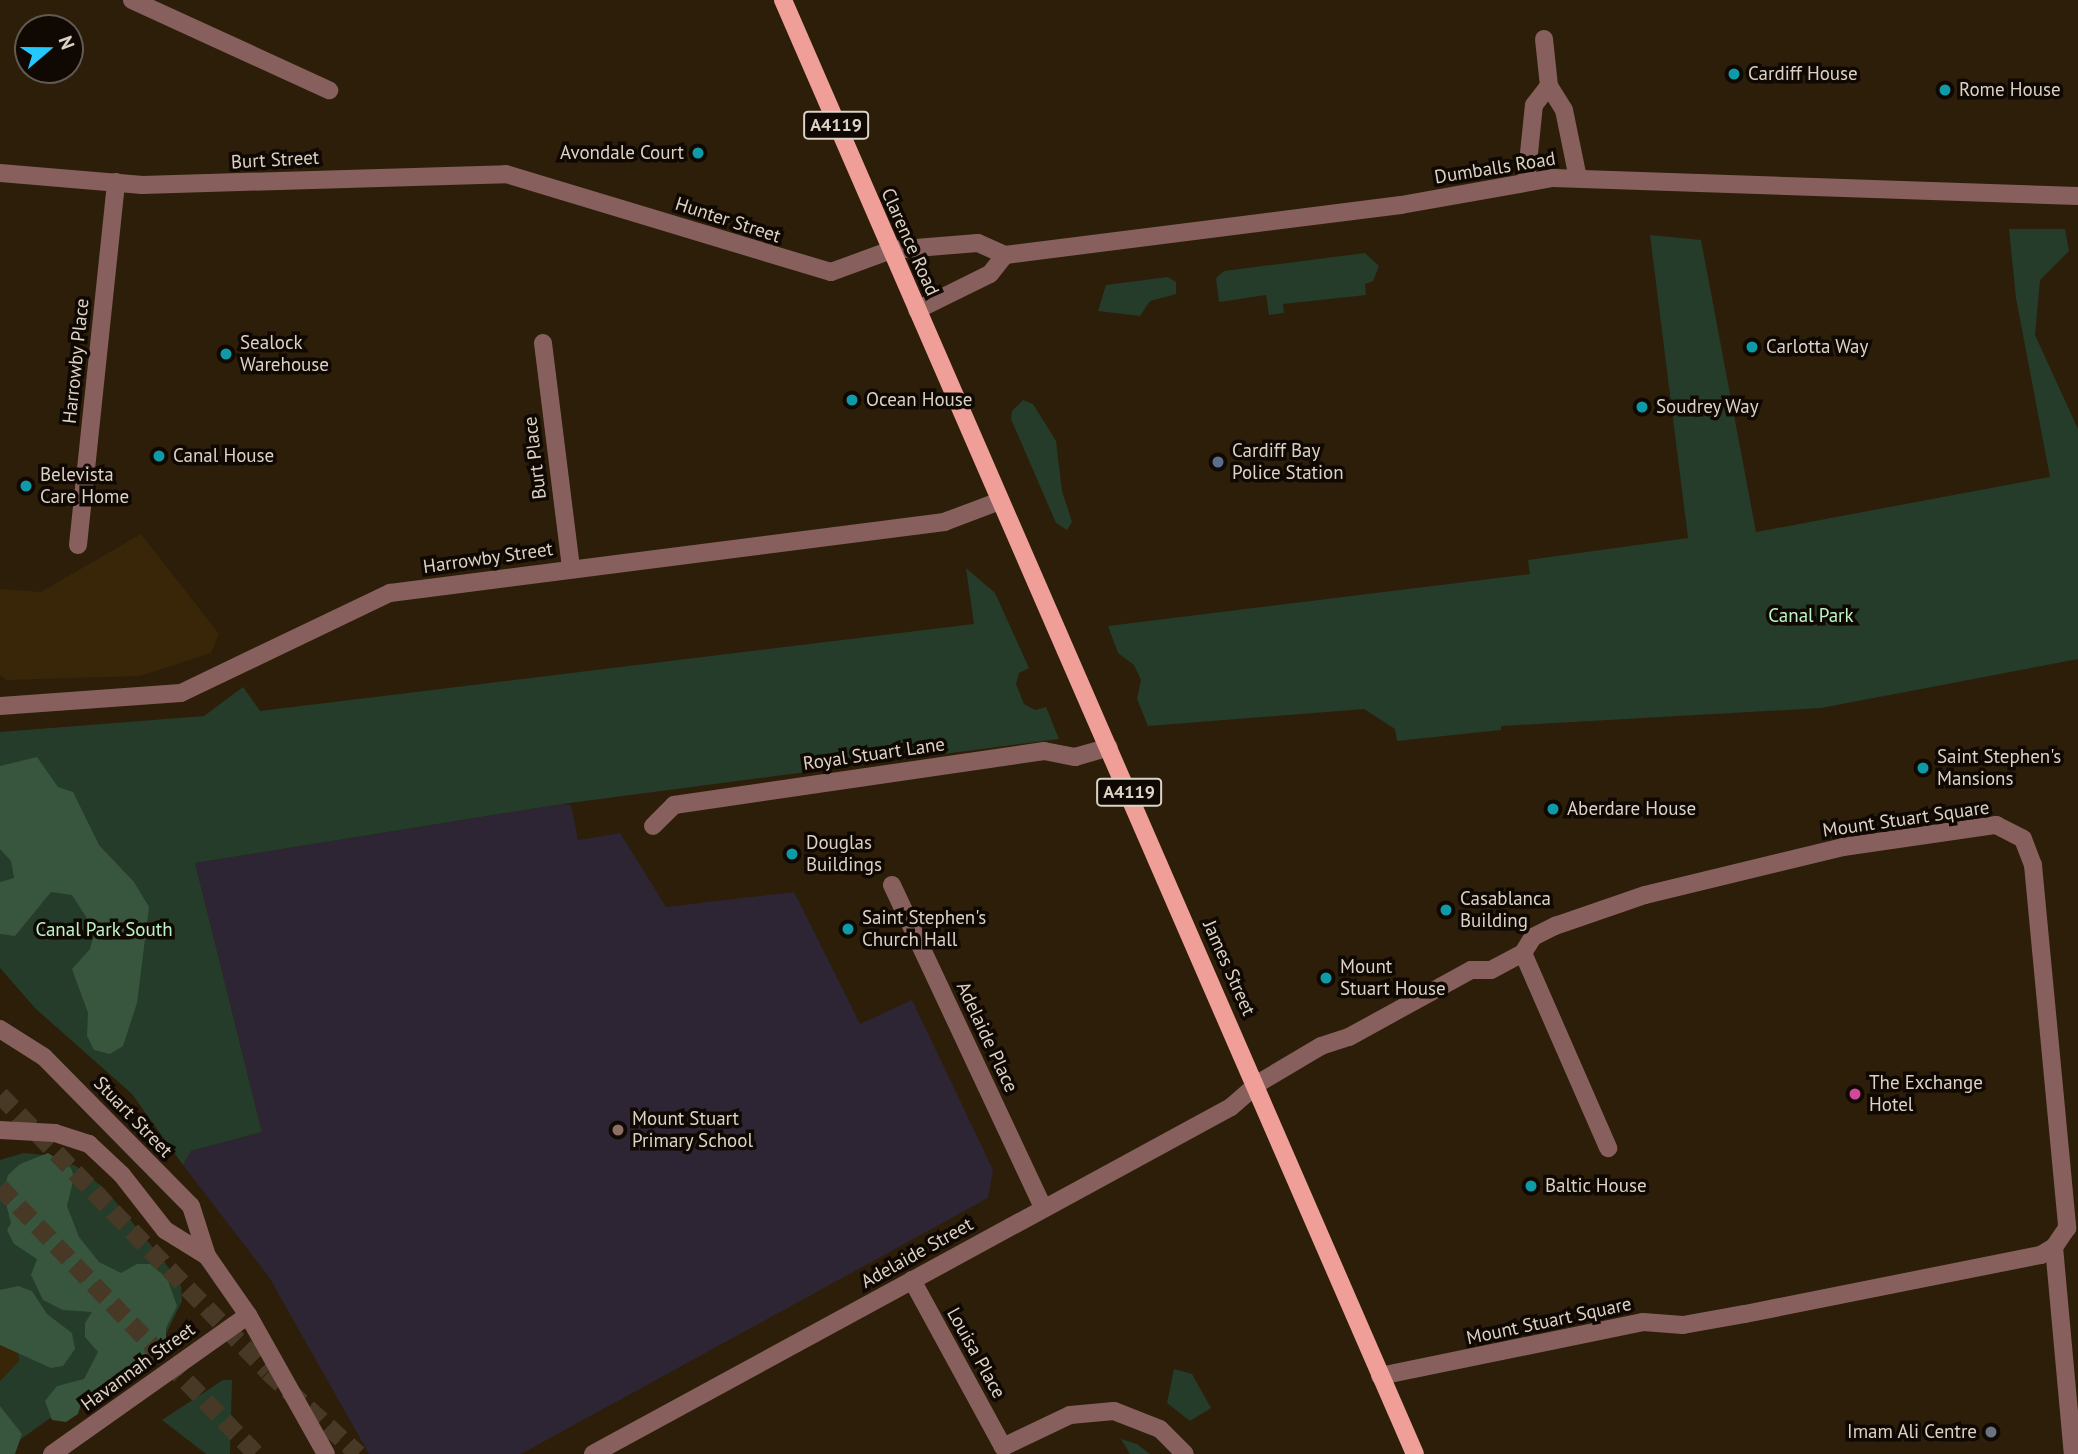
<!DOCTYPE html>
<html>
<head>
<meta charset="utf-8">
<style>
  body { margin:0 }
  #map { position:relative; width:2078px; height:1454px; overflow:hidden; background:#2d1e09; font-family:"PT Sans",sans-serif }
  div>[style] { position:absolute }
  .built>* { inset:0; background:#392609 }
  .education>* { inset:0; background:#2d2534 }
  .green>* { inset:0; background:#243c29 }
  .forest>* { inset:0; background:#37563d }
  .major-tunnel>* { height:18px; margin-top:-9px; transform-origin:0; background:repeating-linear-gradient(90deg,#473925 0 18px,transparent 0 27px) }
  .minor>* { height:18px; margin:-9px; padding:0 9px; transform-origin:9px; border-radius:9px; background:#87605d }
  .major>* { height:18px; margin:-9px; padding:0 9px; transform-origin:9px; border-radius:9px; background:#ef9f98 }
  .dots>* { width:19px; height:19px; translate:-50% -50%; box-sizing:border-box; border:4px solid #100903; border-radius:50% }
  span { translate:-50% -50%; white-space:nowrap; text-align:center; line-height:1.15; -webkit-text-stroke:7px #100903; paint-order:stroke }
  .shield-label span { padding:2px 5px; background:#100903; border:2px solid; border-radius:5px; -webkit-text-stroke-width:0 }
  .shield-label { font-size:18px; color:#dcd2c6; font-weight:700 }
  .poi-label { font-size:19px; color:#dcd2c6 }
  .left { translate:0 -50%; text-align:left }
  .right { translate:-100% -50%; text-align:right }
  .street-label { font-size:19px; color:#dcd2c6 }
  .park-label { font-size:19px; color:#bdf5c7 }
  .north { position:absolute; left:14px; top:14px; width:70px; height:70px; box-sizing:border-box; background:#100903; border:2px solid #625951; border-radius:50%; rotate:70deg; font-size:19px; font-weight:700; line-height:28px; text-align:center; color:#dcd2c6 }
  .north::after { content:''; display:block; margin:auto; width:24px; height:32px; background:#23c9fe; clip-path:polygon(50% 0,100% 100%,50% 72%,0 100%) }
</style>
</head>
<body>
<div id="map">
  <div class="built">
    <i style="clip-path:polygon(141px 534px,219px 634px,211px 653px,140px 676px,6px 680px,0 675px,0 589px,41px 592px)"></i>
    <i style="clip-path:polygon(0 1335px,18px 1353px,19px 1361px,0 1381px)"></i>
  </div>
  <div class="education">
    <i style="clip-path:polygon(562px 804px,571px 805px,578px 840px,620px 833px,666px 907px,794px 892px,860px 1024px,912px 1000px,993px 1170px,988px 1198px,521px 1454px,369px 1454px,269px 1277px,183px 1165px,191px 1151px,262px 1132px,195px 863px)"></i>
  </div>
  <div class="green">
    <i style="clip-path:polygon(2009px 229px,2065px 229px,2069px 251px,2040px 280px,2035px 335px,2078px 429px,2078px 659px,1821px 708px,1501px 726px,1501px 730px,1397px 741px,1395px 729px,1364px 709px,1148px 726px,1137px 699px,1141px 680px,1134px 665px,1118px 653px,1108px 626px,1530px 574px,1528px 560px,1688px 538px,1650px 235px,1701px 240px,1756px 532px,2050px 477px,2016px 298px)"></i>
    <i style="clip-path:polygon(1365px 253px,1379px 266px,1373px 281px,1365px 284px,1366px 295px,1283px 304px,1284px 313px,1269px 315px,1266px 295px,1219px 302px,1216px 278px,1224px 271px)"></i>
    <i style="clip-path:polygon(1168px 277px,1176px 282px,1176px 294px,1150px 301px,1140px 316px,1098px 311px,1106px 285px)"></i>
    <i style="clip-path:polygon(1023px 400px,1033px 404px,1056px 441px,1062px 491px,1072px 522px,1067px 530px,1056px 523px,1011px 419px,1012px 411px)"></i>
    <i style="clip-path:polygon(966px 568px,995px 593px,1029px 668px,1019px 673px,1016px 684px,1024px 704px,1035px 710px,1046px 707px,1059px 739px,562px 804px,195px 863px,262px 1132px,191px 1151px,183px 1165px,132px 1094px,36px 1009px,0 968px,0 732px,204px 716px,243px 687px,260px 711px,974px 624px)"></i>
    <i style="clip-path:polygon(24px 1153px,54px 1156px,76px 1166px,105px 1189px,164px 1261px,181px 1286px,182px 1301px,165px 1336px,0 1454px,17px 1429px,0 1406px,0 1381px,19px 1361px,18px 1353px,0 1335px,0 1160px)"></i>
    <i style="clip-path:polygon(1174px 1369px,1192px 1374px,1211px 1408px,1190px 1421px,1167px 1403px)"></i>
    <i style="clip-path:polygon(223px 1380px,232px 1380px,230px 1454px,206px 1454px,162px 1420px)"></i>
    <i style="clip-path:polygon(1121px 1439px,1137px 1444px,1150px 1454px,1130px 1454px)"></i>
  </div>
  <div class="forest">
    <i style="clip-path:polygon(37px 757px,58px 787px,73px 792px,99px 845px,134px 882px,149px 907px,137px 1003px,123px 1046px,110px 1054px,94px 1050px,87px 1036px,88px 1013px,72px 969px,90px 949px,95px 931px,72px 895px,51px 892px,15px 936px,0 934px,0 882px,14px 878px,11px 861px,0 849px,0 766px)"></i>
    <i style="clip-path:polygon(48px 1153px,71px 1168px,74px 1177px,67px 1206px,79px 1237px,99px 1262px,121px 1273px,137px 1264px,150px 1264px,167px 1278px,177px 1306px,166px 1328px,166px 1351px,159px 1360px,141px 1361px,116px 1385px,84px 1395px,78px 1414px,66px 1422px,52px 1420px,45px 1401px,57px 1386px,84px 1379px,98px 1352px,85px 1337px,85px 1323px,92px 1312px,63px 1310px,43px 1300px,31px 1275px,37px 1259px,14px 1244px,7px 1230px,11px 1223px,3px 1192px,8px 1175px,20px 1164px)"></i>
    <i style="clip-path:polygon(18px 1286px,32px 1291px,47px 1314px,72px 1333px,75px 1349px,63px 1366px,51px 1368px,0 1345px,0 1290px)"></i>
    <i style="clip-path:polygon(0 1406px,22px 1434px,15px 1454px,0 1454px)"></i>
  </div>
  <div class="major-tunnel">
    <i style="left:0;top:1095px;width:385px;rotate:45.9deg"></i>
    <i style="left:268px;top:1372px;width:122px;rotate:42.3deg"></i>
    <i style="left:0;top:1187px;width:370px;rotate:46.2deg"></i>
  </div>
  <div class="minor">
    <i style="left:132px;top:0;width:217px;rotate:24.6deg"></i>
    <i style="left:1544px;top:39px;width:47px;rotate:83.9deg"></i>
    <i style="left:1549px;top:86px;width:28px;rotate:58deg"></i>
    <i style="left:1564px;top:110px;width:69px;rotate:78.4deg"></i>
    <i style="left:0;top:173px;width:143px;rotate:4.8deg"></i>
    <i style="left:142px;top:185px;width:364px;rotate:-1.7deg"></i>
    <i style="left:506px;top:174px;width:339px;rotate:16.8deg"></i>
    <i style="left:831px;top:272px;width:64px;rotate:-20.1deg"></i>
    <i style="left:891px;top:250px;width:87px;rotate:-4.6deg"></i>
    <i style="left:978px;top:243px;width:30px;rotate:24deg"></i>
    <i style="left:1005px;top:255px;width:399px;rotate:-7.2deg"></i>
    <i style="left:1401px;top:205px;width:154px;rotate:-10.1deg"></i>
    <i style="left:1553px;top:178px;width:525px;rotate:1.96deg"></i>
    <i style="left:1526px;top:182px;width:77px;rotate:-84.1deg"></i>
    <i style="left:1534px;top:105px;width:24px;rotate:-52deg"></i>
    <i style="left:917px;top:310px;width:81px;rotate:-26.3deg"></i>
    <i style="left:990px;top:274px;width:24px;rotate:-52deg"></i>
    <i style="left:543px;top:343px;width:227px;rotate:82.9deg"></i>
    <i style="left:78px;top:545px;width:365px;rotate:-84deg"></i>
    <i style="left:0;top:706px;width:181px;rotate:-4.1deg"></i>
    <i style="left:181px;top:693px;width:232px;rotate:-25.6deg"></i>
    <i style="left:390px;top:593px;width:559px;rotate:-7.3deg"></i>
    <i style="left:944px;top:522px;width:60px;rotate:-20.6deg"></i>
    <i style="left:653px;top:826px;width:30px;rotate:-45deg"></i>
    <i style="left:674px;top:805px;width:374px;rotate:-8.3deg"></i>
    <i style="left:1044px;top:751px;width:32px;rotate:11deg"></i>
    <i style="left:1075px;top:757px;width:35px;rotate:-16deg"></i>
    <i style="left:892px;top:885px;width:356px;rotate:64.9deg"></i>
    <i style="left:1523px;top:953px;width:213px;rotate:66.4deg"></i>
    <i style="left:0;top:1029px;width:52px;rotate:32.5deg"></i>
    <i style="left:44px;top:1057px;width:209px;rotate:45.4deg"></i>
    <i style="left:191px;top:1206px;width:52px;rotate:72.3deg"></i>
    <i style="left:207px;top:1256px;width:72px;rotate:55.2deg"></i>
    <i style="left:248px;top:1315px;width:159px;rotate:60.7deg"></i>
    <i style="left:0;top:1130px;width:55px;rotate:3.1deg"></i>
    <i style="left:55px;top:1133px;width:36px;rotate:18deg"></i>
    <i style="left:89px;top:1144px;width:45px;rotate:43.2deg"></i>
    <i style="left:122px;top:1175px;width:70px;rotate:52deg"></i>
    <i style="left:165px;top:1230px;width:49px;rotate:31.8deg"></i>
    <i style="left:912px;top:1280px;width:190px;rotate:61.4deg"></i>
    <i style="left:1003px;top:1447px;width:74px;rotate:-25.5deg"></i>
    <i style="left:1070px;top:1415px;width:44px;rotate:-5.2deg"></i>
    <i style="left:1114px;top:1411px;width:49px;rotate:21.4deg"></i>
    <i style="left:1160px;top:1429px;width:35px;rotate:45deg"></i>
    <i style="left:1380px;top:1376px;width:268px;rotate:-11.6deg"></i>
    <i style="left:1643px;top:1322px;width:40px;rotate:4.3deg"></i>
    <i style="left:1683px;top:1325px;width:63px;rotate:-10.1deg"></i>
    <i style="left:1745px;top:1314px;width:302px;rotate:-11.3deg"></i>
    <i style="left:2041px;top:1255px;width:15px;rotate:-32deg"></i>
    <i style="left:52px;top:1454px;width:240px;rotate:-35.3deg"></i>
    <i style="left:593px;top:1454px;width:726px;rotate:-28.54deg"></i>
    <i style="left:1231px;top:1107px;width:35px;rotate:-41deg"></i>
    <i style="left:1257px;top:1084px;width:74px;rotate:-30.7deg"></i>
    <i style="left:1321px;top:1046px;width:29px;rotate:-18deg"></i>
    <i style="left:1349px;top:1037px;width:139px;rotate:-28.8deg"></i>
    <i style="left:1471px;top:970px;width:20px"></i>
    <i style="left:1491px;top:970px;width:36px;rotate:-28deg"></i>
    <i style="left:1523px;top:953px;width:19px;rotate:-58deg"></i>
    <i style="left:1533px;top:937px;width:25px;rotate:-27deg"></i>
    <i style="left:1555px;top:926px;width:95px;rotate:-19deg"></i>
    <i style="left:1645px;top:895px;width:204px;rotate:-13.6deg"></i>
    <i style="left:1843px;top:847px;width:155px;rotate:-8.2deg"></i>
    <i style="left:1996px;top:825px;width:30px;rotate:27deg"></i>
    <i style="left:2023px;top:839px;width:28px;rotate:69deg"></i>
    <i style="left:2033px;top:865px;width:365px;rotate:84.6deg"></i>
    <i style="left:2067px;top:1228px;width:23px;rotate:124deg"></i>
    <i style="left:2054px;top:1247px;width:208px;rotate:84.8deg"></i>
  </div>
  <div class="major">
    <i style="left:783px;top:0;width:1585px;rotate:66.51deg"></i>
  </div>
  <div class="dots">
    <i style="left:1734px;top:74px;background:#0f9aa8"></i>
    <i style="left:1945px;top:90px;background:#0f9aa8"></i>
    <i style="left:698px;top:153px;background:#0f9aa8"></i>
    <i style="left:1752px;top:347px;background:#0f9aa8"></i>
    <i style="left:226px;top:354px;background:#0f9aa8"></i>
    <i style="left:852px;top:400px;background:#0f9aa8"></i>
    <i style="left:1642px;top:407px;background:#0f9aa8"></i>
    <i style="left:159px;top:456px;background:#0f9aa8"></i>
    <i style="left:1218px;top:462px;background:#5c6f8a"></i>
    <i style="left:26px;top:486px;background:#0f9aa8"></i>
    <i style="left:1923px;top:768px;background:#0f9aa8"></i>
    <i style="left:1553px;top:809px;background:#0f9aa8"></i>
    <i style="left:792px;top:854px;background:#0f9aa8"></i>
    <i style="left:1446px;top:910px;background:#0f9aa8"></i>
    <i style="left:848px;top:929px;background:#0f9aa8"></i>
    <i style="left:1326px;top:978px;background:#0f9aa8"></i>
    <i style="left:1855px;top:1094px;background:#d1479c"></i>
    <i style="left:618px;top:1130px;background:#8d6e63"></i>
    <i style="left:1531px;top:1186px;background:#0f9aa8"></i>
    <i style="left:1991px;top:1432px;background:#6b7280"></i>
  </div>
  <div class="shield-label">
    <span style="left:836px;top:125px">A4119</span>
    <span style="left:1129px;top:792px">A4119</span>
  </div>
  <div class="poi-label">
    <span class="left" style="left:1748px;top:74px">Cardiff House</span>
    <span class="left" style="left:1959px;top:90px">Rome House</span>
    <span class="right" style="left:684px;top:153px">Avondale Court</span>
    <span class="left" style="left:240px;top:354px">Sealock<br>Warehouse</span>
    <span class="left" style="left:1766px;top:347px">Carlotta Way</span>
    <span class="left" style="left:866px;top:400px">Ocean House</span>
    <span class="left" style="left:1656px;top:407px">Soudrey Way</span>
    <span class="left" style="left:1232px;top:462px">Cardiff Bay<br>Police Station</span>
    <span class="left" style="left:173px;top:456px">Canal House</span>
    <span class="left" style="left:40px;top:486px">Belevista<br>Care Home</span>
    <span class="left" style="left:1937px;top:768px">Saint Stephen's<br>Mansions</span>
    <span class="left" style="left:1567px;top:809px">Aberdare House</span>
    <span class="left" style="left:806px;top:854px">Douglas<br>Buildings</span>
    <span class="left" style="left:1460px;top:910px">Casablanca<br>Building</span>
    <span class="left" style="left:862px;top:929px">Saint Stephen's<br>Church Hall</span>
    <span class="left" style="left:1340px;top:978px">Mount<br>Stuart House</span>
    <span class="left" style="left:1869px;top:1094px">The Exchange<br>Hotel</span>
    <span class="left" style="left:632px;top:1130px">Mount Stuart<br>Primary School</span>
    <span class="left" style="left:1545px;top:1186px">Baltic House</span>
    <span class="right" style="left:1977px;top:1432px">Imam Ali Centre</span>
  </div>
  <div class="street-label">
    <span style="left:275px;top:160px;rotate:-3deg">Burt Street</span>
    <span style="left:1495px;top:168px;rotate:-9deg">Dumballs Road</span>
    <span style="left:728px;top:220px;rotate:18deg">Hunter Street</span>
    <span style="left:910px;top:242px;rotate:66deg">Clarence Road</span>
    <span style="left:76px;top:361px;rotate:-84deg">Harrowby Place</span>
    <span style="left:535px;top:458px;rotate:-97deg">Burt Place</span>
    <span style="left:488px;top:558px;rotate:-8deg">Harrowby Street</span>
    <span style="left:874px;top:754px;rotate:-8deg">Royal Stuart Lane</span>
    <span style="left:1906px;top:819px;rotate:-8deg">Mount Stuart Square</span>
    <span style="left:1229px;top:968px;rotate:66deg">James Street</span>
    <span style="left:987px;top:1037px;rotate:65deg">Adelaide Place</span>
    <span style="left:133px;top:1117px;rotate:46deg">Stuart Street</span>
    <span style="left:917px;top:1253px;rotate:-29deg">Adelaide Street</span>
    <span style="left:1549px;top:1321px;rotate:-12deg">Mount Stuart Square</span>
    <span style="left:976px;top:1353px;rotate:61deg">Louisa Place</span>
    <span style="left:138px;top:1367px;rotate:-36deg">Havannah Street</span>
  </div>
  <div class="park-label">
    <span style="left:1811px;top:616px">Canal Park</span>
    <span style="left:104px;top:930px">Canal Park South</span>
  </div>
  <div class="north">N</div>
</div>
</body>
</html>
